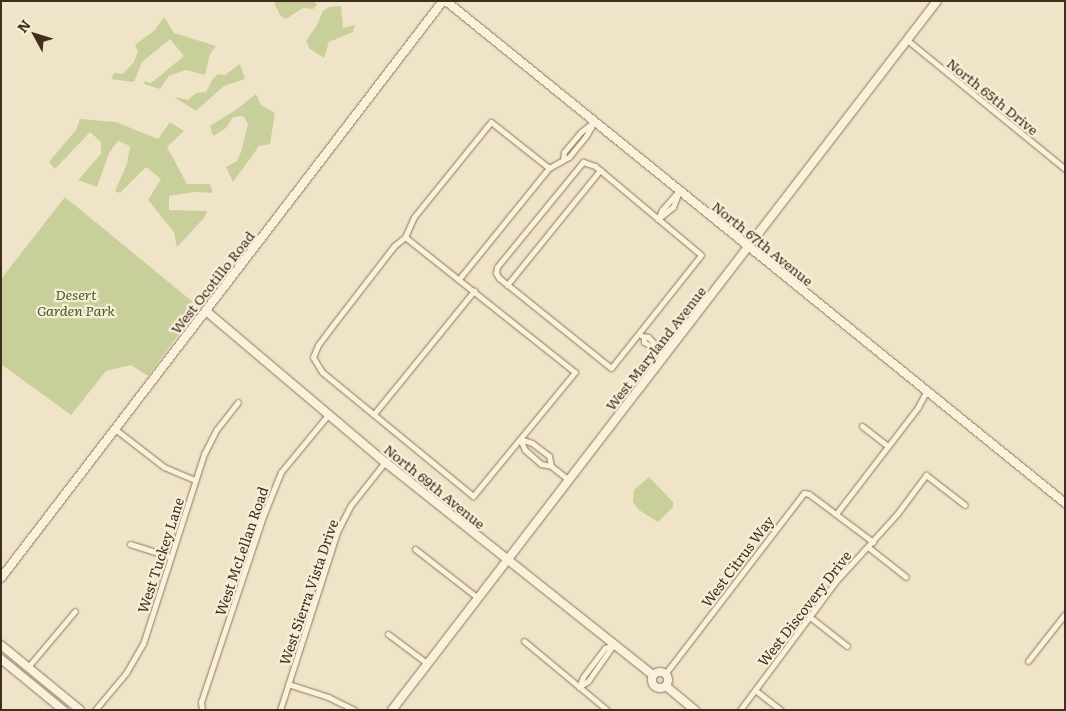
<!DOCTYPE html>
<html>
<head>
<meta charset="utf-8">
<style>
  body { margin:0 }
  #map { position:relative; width:1066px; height:711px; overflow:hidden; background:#f0e4c8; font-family:Literata,serif }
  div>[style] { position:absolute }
  .green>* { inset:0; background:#c9cf9b }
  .roads { filter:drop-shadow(0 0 1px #8d765c) drop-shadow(0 0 1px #8d765c) }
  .street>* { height:5px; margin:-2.5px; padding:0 2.5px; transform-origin:2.5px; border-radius:2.5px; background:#faf1dc }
  .secondary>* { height:8px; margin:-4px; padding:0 4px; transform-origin:4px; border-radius:4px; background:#faf1dc }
  .secondary>.ring { margin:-4px; padding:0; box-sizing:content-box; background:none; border:8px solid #faf1dc; border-radius:50% }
  span { translate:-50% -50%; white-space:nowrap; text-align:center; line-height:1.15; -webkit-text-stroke:4.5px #f7eed8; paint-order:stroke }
  .street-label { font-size:14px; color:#3d2e20 }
  .park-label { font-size:14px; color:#4d5a26; font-style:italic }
  .frame { position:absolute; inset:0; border:2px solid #3d2e20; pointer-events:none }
  .north { position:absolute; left:10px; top:10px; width:50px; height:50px; -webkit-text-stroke:4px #f7eed8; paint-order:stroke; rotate:309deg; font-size:14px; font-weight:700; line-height:20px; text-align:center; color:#3d2e20 }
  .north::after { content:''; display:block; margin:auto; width:18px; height:22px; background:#3d2e20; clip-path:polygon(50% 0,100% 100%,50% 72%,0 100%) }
</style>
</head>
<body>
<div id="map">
  <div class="green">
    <i style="clip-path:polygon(278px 1px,314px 1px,317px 5px,313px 9px,303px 8px,286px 19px,280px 15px,274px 3px)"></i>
    <i style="clip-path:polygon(341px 6px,343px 28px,355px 25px,353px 32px,329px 42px,324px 58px,310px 49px,306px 41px,317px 25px,323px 11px,329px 7px)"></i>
    <i style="clip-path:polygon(164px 17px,174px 33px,216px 46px,210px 54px,205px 75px,186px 70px,169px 76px,160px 89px,144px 84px,145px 81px,151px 83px,184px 56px,170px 39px,142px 62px,134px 82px,111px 79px,114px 73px,123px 74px,134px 62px,138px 51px,135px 45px,155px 30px)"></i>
    <i style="clip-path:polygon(240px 64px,245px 79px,224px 86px,196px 111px,174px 97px,188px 100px,196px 93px,206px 92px,212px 80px,218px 74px,225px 75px)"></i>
    <i style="clip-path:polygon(256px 94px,261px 105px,275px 113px,270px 144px,259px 146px,233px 182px,226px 167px,237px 161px,241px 152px,248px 124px,244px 117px,239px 116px,232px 118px,226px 128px,213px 136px,210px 126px,237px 109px)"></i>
    <i style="clip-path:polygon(80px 119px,116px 122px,158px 139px,170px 122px,184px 131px,167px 147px,187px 184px,210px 184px,213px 193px,195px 192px,169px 196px,169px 210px,207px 211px,204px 218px,177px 247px,174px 232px,148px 200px,161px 179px,146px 167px,120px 193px,115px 191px,127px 164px,130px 146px,118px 141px,109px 153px,97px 187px,78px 180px,101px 154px,101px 142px,90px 132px,55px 169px,49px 162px,76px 130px)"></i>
    <i style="clip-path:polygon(65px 197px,199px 307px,148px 376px,131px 365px,106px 371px,71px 415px,1px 364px,1px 279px)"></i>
    <i style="clip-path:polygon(649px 477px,673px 502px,673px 507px,658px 522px,639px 510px,633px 502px,634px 490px)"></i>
  </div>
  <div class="roads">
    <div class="street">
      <i style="left:907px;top:40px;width:204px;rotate:39.2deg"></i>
      <i style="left:563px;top:159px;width:7px;rotate:-82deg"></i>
      <i style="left:564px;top:152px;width:26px;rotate:-50deg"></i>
      <i style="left:581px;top:132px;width:14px;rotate:-39deg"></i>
      <i style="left:583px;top:162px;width:13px;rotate:18deg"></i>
      <i style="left:595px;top:166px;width:138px;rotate:40deg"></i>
      <i style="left:701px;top:255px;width:144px;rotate:128.5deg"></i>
      <i style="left:611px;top:368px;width:144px;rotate:-141.2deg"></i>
      <i style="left:499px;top:278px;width:6px;rotate:-121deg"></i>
      <i style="left:496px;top:273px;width:6px;rotate:-81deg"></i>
      <i style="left:497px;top:267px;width:136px;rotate:-50.7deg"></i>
      <i style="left:658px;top:219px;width:19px;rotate:-39deg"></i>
      <i style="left:673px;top:207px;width:17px;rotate:-69deg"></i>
      <i style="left:658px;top:219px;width:10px;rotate:-66deg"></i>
      <i style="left:662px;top:210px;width:21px;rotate:-49deg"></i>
      <i style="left:405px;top:237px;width:217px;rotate:38.5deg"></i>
      <i style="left:575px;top:372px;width:161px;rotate:129.4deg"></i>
      <i style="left:473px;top:496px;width:195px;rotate:-140.6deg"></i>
      <i style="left:322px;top:372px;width:17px;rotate:-121deg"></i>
      <i style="left:313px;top:357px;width:13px;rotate:-67deg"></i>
      <i style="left:318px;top:345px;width:25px;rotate:-53deg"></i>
      <i style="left:333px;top:325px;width:100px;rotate:-52.3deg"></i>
      <i style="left:394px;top:246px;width:14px;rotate:-39deg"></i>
      <i style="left:405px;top:237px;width:22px;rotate:-66deg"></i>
      <i style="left:414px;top:217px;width:122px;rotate:-51deg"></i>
      <i style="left:491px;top:122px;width:74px;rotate:38.4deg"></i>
      <i style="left:459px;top:279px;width:143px;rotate:-51deg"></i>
      <i style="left:549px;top:168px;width:23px;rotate:-29deg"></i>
      <i style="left:569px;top:157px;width:27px;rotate:-51deg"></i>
      <i style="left:586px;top:136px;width:16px;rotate:-60deg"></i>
      <i style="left:507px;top:285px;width:148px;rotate:-51deg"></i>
      <i style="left:642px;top:336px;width:6px;rotate:9deg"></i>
      <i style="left:648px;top:337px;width:8px;rotate:45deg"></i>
      <i style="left:654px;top:343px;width:4px;rotate:76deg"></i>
      <i style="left:644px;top:338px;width:4px;rotate:90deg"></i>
      <i style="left:644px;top:342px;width:25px;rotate:32deg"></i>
      <i style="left:374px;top:414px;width:159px;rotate:-50.9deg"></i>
      <i style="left:862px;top:426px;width:33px;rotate:38deg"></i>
      <i style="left:115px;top:429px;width:62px;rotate:37.8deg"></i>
      <i style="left:164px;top:467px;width:34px;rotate:23deg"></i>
      <i style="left:520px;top:439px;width:12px;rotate:66deg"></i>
      <i style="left:525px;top:450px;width:21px;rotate:41deg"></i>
      <i style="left:541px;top:464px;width:10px;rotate:11deg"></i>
      <i style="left:551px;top:466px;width:23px;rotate:38deg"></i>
      <i style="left:520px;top:439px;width:13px;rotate:18deg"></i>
      <i style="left:532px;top:443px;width:21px;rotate:37deg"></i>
      <i style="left:549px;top:456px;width:10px;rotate:79deg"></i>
      <i style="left:836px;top:514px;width:135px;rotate:-52.5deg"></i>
      <i style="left:918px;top:407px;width:17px;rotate:-62deg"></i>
      <i style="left:130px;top:544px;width:43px;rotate:17.6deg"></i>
      <i style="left:868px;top:547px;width:48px;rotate:38.3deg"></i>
      <i style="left:415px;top:549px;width:80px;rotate:37.9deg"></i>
      <i style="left:810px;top:617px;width:47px;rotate:38.1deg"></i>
      <i style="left:388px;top:634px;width:50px;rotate:36.9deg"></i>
      <i style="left:524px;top:641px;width:108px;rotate:39.7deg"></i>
      <i style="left:1028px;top:661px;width:60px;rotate:-51.8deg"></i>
      <i style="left:28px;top:667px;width:73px;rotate:-50deg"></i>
      <i style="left:665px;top:674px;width:228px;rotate:-52.5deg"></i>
      <i style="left:804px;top:493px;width:5px;rotate:11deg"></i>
      <i style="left:809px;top:494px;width:80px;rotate:36.9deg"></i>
      <i style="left:288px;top:684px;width:42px;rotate:18deg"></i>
      <i style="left:328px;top:697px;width:30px;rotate:26deg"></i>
      <i style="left:579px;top:687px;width:11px;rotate:-68deg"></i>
      <i style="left:583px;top:677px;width:36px;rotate:-53deg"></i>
      <i style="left:605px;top:648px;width:10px;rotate:-24deg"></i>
      <i style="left:579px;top:687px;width:11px;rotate:-34deg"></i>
      <i style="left:588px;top:681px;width:45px;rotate:-54.9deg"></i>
      <i style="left:755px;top:690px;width:33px;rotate:38deg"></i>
      <i style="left:95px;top:710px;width:48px;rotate:-50deg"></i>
      <i style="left:126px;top:673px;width:34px;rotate:-60deg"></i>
      <i style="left:143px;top:644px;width:200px;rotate:-72.2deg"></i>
      <i style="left:204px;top:454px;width:28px;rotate:-63deg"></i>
      <i style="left:217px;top:429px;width:34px;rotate:-52deg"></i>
      <i style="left:202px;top:710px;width:8px;rotate:-97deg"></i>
      <i style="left:201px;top:702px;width:198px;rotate:-71.5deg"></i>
      <i style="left:264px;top:514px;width:45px;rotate:-68deg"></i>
      <i style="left:281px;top:472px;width:74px;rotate:-50.5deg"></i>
      <i style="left:280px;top:710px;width:187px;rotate:-72.2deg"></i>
      <i style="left:337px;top:532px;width:30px;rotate:-63deg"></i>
      <i style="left:351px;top:505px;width:55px;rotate:-51.7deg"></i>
      <i style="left:740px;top:710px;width:162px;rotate:-53.3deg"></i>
      <i style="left:837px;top:580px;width:89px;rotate:-47.7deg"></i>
      <i style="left:897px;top:514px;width:49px;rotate:-53.4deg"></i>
      <i style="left:926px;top:475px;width:49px;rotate:37.6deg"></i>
    </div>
    <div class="secondary">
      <i style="left:446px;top:1px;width:797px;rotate:39.04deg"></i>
      <i style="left:206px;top:311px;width:234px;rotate:40.2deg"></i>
      <i style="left:385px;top:462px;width:342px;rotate:38.5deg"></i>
      <i style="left:1px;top:578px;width:727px;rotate:-52.55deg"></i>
      <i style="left:1px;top:645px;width:102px;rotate:39.4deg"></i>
      <i style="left:1px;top:659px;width:80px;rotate:39.4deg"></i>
      <i class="ring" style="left:652px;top:672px;width:8px;height:8px"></i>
      <i style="left:666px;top:686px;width:38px;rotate:40deg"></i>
      <i style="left:392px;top:710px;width:894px;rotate:-52.45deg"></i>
    </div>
  </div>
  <div class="street-label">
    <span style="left:993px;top:96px;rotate:39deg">North 65th Drive</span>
    <span style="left:763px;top:243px;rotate:39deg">North 67th Avenue</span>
    <span style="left:212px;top:282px;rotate:-52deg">West Ocotillo Road</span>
    <span style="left:655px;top:348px;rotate:-52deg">West Maryland Avenue</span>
    <span style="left:435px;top:486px;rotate:39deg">North 69th Avenue</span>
    <span style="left:241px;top:551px;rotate:-71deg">West McLellan Road</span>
    <span style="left:160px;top:555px;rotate:-72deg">West Tuckey Lane</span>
    <span style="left:737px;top:561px;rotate:-53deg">West Citrus Way</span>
    <span style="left:308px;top:592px;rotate:-71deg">West Sierra Vista Drive</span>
    <span style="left:804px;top:608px;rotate:-52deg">West Discovery Drive</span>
  </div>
  <div class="park-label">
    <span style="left:76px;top:302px">Desert<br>Garden Park</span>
  </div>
  <div class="frame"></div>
  <div class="north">N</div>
</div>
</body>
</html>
